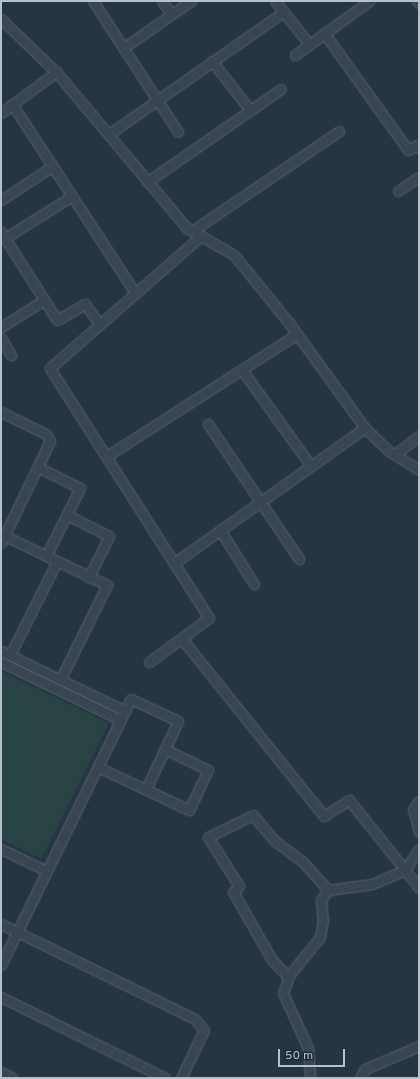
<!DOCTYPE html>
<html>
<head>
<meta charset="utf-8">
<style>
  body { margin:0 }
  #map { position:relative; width:420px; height:1079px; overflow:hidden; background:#253542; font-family:Overpass,sans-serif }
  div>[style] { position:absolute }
  .green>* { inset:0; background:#274343 }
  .roads { filter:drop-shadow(0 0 1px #57646f) drop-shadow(0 0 1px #57646f) }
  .minor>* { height:9px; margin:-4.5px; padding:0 4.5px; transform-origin:4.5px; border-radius:4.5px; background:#394652 }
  span { translate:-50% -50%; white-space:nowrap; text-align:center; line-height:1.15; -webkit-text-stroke:3px #1e2b37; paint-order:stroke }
  .frame { position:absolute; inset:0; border:2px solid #b6c1cc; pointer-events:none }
  .scale { position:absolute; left:278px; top:1049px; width:67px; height:18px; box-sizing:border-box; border:2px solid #b6c1cc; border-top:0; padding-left:5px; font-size:12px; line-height:14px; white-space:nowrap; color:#b6c1cc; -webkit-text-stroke:3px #1e2b37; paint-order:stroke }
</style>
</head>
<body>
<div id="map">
  <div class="green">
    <i style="clip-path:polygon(1px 671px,109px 723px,41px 859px,1px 839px)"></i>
  </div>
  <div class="roads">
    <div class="minor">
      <i style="left:93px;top:1px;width:156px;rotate:57deg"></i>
      <i style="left:162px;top:1px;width:16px;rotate:55deg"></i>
      <i style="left:275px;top:1px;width:55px;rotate:51.7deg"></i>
      <i style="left:417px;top:1px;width:3px;rotate:45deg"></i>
      <i style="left:1px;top:19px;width:76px;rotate:43.9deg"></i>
      <i style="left:56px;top:72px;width:204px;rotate:50deg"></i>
      <i style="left:187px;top:228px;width:54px;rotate:29.9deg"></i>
      <i style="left:234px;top:255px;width:87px;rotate:51deg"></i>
      <i style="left:289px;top:323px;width:130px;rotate:54.1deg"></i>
      <i style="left:365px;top:428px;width:33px;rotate:44deg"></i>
      <i style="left:389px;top:451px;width:36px;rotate:32deg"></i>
      <i style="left:324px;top:33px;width:144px;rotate:54.3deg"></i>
      <i style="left:408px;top:150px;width:10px;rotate:-29deg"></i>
      <i style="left:417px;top:145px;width:4px;rotate:56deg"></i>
      <i style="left:123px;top:48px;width:83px;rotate:-34.7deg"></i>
      <i style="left:295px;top:55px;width:92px;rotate:-36.1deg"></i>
      <i style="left:212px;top:61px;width:62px;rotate:52.2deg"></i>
      <i style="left:12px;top:104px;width:225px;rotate:56.9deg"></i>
      <i style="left:1px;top:113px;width:69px;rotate:-36.7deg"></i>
      <i style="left:109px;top:134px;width:213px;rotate:-35deg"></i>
      <i style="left:147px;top:182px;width:163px;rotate:-34.8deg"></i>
      <i style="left:398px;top:191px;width:25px;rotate:-34deg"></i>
      <i style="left:1px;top:200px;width:62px;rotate:-33.2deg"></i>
      <i style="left:192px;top:231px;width:178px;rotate:-34.2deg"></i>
      <i style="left:1px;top:232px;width:104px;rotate:57.5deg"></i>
      <i style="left:57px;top:320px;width:32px;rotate:-30deg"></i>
      <i style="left:85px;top:304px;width:24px;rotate:54deg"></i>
      <i style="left:5px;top:238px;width:79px;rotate:-32.1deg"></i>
      <i style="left:1px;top:327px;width:51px;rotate:-32.1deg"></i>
      <i style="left:1px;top:338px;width:20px;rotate:60deg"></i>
      <i style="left:242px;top:370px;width:118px;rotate:54.3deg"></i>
      <i style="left:1px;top:412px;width:50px;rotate:26.1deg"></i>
      <i style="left:46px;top:434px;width:8px;rotate:60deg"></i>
      <i style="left:50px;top:441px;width:113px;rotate:115.7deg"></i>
      <i style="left:208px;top:424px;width:163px;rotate:56deg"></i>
      <i style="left:395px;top:454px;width:30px;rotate:-37deg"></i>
      <i style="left:107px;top:456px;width:226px;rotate:-32.7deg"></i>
      <i style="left:38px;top:467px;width:47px;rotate:26.6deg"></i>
      <i style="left:80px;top:488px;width:76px;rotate:116.6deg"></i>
      <i style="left:67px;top:515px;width:47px;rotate:26.6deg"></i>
      <i style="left:109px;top:536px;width:46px;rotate:116deg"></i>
      <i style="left:220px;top:530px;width:64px;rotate:57.8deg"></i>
      <i style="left:1px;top:534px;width:118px;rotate:25.7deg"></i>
      <i style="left:107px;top:585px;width:106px;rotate:116.3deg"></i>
      <i style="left:174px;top:563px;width:234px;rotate:-35.3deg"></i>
      <i style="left:182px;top:639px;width:227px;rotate:51.3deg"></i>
      <i style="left:324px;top:816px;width:30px;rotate:-33deg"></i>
      <i style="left:349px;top:800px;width:90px;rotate:51.3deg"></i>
      <i style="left:405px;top:870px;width:36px;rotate:157deg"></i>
      <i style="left:372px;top:884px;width:44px;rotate:172.2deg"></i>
      <i style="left:328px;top:890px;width:12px;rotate:125deg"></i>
      <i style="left:321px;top:900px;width:21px;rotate:85deg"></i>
      <i style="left:323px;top:921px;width:16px;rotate:101deg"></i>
      <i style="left:320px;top:937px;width:48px;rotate:129deg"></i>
      <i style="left:290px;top:974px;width:20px;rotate:110deg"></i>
      <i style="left:283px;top:993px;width:60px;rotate:65.6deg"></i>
      <i style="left:308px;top:1048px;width:30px;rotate:86deg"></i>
      <i style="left:1px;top:651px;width:138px;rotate:25.8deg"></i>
      <i style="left:10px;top:655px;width:105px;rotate:-63.4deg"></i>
      <i style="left:1px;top:662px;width:133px;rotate:25.8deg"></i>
      <i style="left:149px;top:662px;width:74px;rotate:-36.3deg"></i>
      <i style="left:209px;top:618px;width:296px;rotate:-122.5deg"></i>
      <i style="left:50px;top:368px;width:201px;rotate:-41.2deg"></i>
      <i style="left:98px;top:767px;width:101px;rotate:25.3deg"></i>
      <i style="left:189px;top:810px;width:44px;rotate:-64.6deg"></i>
      <i style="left:208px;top:770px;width:48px;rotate:-154deg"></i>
      <i style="left:419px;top:801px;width:10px;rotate:127deg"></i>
      <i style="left:413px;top:809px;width:24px;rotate:75deg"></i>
      <i style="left:1px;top:849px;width:51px;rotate:25.6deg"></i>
      <i style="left:419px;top:849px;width:25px;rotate:124deg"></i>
      <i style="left:405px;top:870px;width:23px;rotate:52deg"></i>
      <i style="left:1px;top:924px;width:216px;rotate:26.1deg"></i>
      <i style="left:195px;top:1019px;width:14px;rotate:51deg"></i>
      <i style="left:204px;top:1030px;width:53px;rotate:115.6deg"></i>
      <i style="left:1px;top:965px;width:296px;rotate:-64deg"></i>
      <i style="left:131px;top:699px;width:52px;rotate:25.1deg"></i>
      <i style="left:178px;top:721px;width:75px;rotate:115.2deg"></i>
      <i style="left:288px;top:977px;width:23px;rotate:-133deg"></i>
      <i style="left:272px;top:960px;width:78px;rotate:-119.8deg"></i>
      <i style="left:233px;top:892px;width:8px;rotate:-45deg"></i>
      <i style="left:239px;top:886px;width:58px;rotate:-122.3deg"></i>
      <i style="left:208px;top:837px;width:50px;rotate:-26.1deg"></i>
      <i style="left:253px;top:815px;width:34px;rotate:50deg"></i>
      <i style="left:275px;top:841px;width:34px;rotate:37deg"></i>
      <i style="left:302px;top:861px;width:39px;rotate:48deg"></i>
      <i style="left:1px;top:997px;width:183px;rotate:26.3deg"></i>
      <i style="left:1px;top:1072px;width:13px;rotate:27deg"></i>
      <i style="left:360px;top:1078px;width:10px;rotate:-61deg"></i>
      <i style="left:365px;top:1069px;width:59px;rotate:-23.1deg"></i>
    </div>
  </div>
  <div class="frame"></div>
  <div class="scale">50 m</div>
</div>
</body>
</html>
